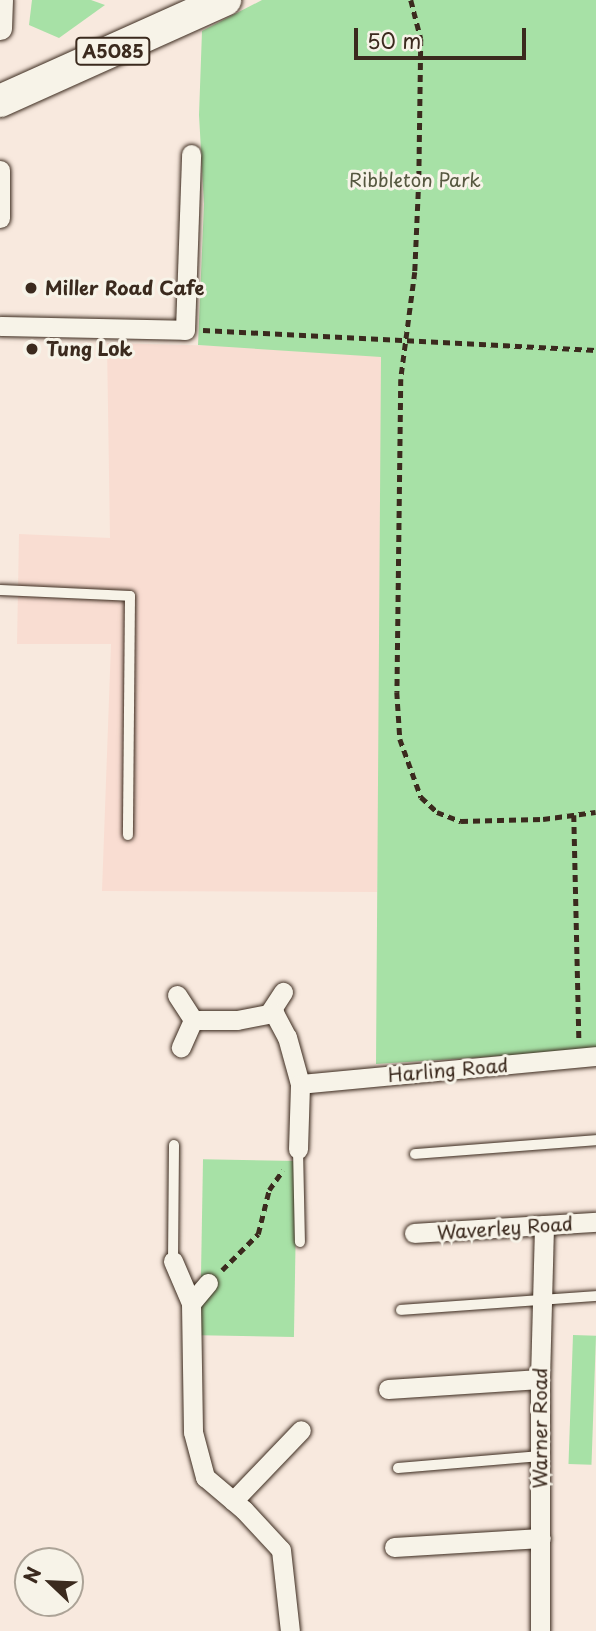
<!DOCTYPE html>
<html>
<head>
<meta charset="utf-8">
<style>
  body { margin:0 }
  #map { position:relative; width:596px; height:1631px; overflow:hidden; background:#f8e9de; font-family:"Playpen Sans",sans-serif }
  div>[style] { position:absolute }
  .built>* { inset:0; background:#f9ddd2 }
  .green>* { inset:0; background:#a7e1a6; transform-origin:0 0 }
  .path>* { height:4.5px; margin-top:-2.25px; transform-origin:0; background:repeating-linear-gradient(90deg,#3b2a1e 0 7px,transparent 0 12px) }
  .roads { filter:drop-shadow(0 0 2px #3b2a1e) drop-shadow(0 0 2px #3b2a1e) }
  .service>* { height:10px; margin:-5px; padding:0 5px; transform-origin:5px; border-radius:5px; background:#f7f3e8 }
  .minor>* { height:19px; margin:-9.5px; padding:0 9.5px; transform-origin:9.5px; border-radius:9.5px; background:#f7f3e8 }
  .tertiary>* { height:23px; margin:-11.5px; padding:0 11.5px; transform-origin:11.5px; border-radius:11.5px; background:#f7f3e8 }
  .trunk>* { height:32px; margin:-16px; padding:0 16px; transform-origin:16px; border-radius:16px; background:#f7f3e8 }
  .dots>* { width:19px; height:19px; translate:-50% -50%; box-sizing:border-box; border:4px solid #f7f3e8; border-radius:50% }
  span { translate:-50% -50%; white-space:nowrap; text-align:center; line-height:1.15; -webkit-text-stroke:6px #f7f3e8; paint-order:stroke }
  .shield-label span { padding:2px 5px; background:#f7f3e8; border:2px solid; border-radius:5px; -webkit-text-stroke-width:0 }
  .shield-label { font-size:18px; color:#3b2a1e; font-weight:700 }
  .park-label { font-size:19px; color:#565840 }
  .poi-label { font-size:19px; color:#3b2a1e; font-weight:700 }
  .left { translate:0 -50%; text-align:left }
  .street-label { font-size:19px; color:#3b2a1e }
  .north { position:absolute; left:14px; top:1547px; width:70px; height:70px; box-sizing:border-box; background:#f7f3e8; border:2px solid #aca397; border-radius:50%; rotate:293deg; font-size:19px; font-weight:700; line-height:28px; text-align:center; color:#3b2a1e }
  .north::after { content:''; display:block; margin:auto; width:24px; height:32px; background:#3b2a1e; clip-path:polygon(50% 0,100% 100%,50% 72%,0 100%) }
  .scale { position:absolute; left:354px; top:28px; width:172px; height:32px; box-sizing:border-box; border:4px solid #3b2a1e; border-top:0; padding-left:9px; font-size:21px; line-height:24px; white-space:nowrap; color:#3b2a1e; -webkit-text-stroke:5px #f7f3e8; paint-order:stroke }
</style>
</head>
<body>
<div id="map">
  <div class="built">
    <i style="clip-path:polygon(107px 343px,390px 350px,377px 892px,102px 891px,111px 644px,17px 644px,19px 534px,110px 538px)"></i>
  </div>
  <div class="green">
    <i style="clip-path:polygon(32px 0,91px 0,105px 5px,59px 38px,29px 25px)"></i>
    <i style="clip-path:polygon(262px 0,596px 0,596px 1050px,376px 1064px,381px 357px,198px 345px,204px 204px,199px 115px,202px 31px)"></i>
    <i style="left:297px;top:1161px;width:176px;height:94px;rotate:91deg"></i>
    <i style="left:573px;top:1335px;width:23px;height:129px;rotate:2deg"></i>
  </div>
  <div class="path">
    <i style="left:411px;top:0;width:40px;rotate:75.6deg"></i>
    <i style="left:421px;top:39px;width:141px;rotate:90.8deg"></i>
    <i style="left:419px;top:180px;width:92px;rotate:92.5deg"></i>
    <i style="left:415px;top:272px;width:108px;rotate:97.5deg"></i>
    <i style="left:401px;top:379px;width:313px;rotate:90.7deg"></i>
    <i style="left:397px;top:692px;width:47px;rotate:86.3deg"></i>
    <i style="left:400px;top:739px;width:62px;rotate:70.1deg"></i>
    <i style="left:421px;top:797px;width:22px;rotate:43deg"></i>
    <i style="left:437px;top:812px;width:26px;rotate:21deg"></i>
    <i style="left:461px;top:821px;width:82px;rotate:-1.4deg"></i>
    <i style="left:543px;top:819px;width:53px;rotate:-7.5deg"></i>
    <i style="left:203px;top:330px;width:394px;rotate:2.9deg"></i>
    <i style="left:574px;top:815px;width:223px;rotate:88.7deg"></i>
    <i style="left:222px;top:1270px;width:51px;rotate:-45deg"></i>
    <i style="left:258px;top:1234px;width:45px;rotate:-76deg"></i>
    <i style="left:269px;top:1190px;width:24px;rotate:-55deg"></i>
  </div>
  <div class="roads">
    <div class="service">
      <i style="left:0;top:590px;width:130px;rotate:2.6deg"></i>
      <i style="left:130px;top:596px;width:239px;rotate:90.5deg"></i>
      <i style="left:298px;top:1149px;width:93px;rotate:88.8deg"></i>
      <i style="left:415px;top:1154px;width:182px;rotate:-4.4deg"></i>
      <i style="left:173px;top:1261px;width:116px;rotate:-89.5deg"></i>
      <i style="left:401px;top:1310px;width:196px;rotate:-4.1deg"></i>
      <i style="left:398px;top:1468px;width:143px;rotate:-4.8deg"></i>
    </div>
    <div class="minor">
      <i style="left:0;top:170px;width:48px;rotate:90deg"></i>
      <i style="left:0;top:326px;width:185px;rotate:1.2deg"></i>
      <i style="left:185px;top:330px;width:176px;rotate:-88deg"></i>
      <i style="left:177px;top:995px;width:30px;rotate:57deg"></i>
      <i style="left:193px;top:1020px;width:30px;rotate:114deg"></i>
      <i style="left:270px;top:1012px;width:24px;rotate:-57deg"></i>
      <i style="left:193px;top:1020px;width:44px"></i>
      <i style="left:237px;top:1020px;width:38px;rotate:-11deg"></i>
      <i style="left:274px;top:1013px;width:27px;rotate:62deg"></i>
      <i style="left:287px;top:1037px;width:49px;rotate:74.5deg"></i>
      <i style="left:298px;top:1149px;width:65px;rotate:-88.2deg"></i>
      <i style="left:300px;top:1084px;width:297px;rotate:-5.4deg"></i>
      <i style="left:414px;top:1233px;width:182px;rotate:-3.5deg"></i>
      <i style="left:173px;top:1261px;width:46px;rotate:66.8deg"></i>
      <i style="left:208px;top:1283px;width:26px;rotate:130deg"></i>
      <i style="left:191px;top:1303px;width:129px;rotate:89.1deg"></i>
      <i style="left:193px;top:1432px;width:47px;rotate:75.1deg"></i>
      <i style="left:205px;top:1477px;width:51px;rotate:40.2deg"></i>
      <i style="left:244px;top:1510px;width:54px;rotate:47.2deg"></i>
      <i style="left:281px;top:1550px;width:81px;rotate:83.7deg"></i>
      <i style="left:388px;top:1389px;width:152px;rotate:-3.8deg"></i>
      <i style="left:233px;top:1501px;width:98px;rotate:-46.2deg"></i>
      <i style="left:394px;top:1547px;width:147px;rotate:-3.5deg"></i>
      <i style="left:540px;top:1631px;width:252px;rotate:-90deg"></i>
      <i style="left:540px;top:1379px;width:154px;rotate:-88.5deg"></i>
    </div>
    <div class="tertiary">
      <i style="left:0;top:28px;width:28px;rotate:-88deg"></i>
    </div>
    <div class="trunk">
      <i style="left:0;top:101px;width:247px;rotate:-24.2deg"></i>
    </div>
  </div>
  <div class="dots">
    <i style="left:31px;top:288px;background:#3b2a1e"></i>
    <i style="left:32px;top:349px;background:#3b2a1e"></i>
  </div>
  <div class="shield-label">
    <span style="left:113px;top:51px">A5085</span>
  </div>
  <div class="park-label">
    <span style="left:415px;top:180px">Ribbleton Park</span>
  </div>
  <div class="poi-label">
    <span class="left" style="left:45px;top:288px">Miller Road Cafe</span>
    <span class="left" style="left:46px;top:349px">Tung Lok</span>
  </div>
  <div class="street-label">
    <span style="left:448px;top:1070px;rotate:-5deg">Harling Road</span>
    <span style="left:505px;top:1228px;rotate:-4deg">Waverley Road</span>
    <span style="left:540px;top:1428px;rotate:-90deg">Warner Road</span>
  </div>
  <div class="north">N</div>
  <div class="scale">50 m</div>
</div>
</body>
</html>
